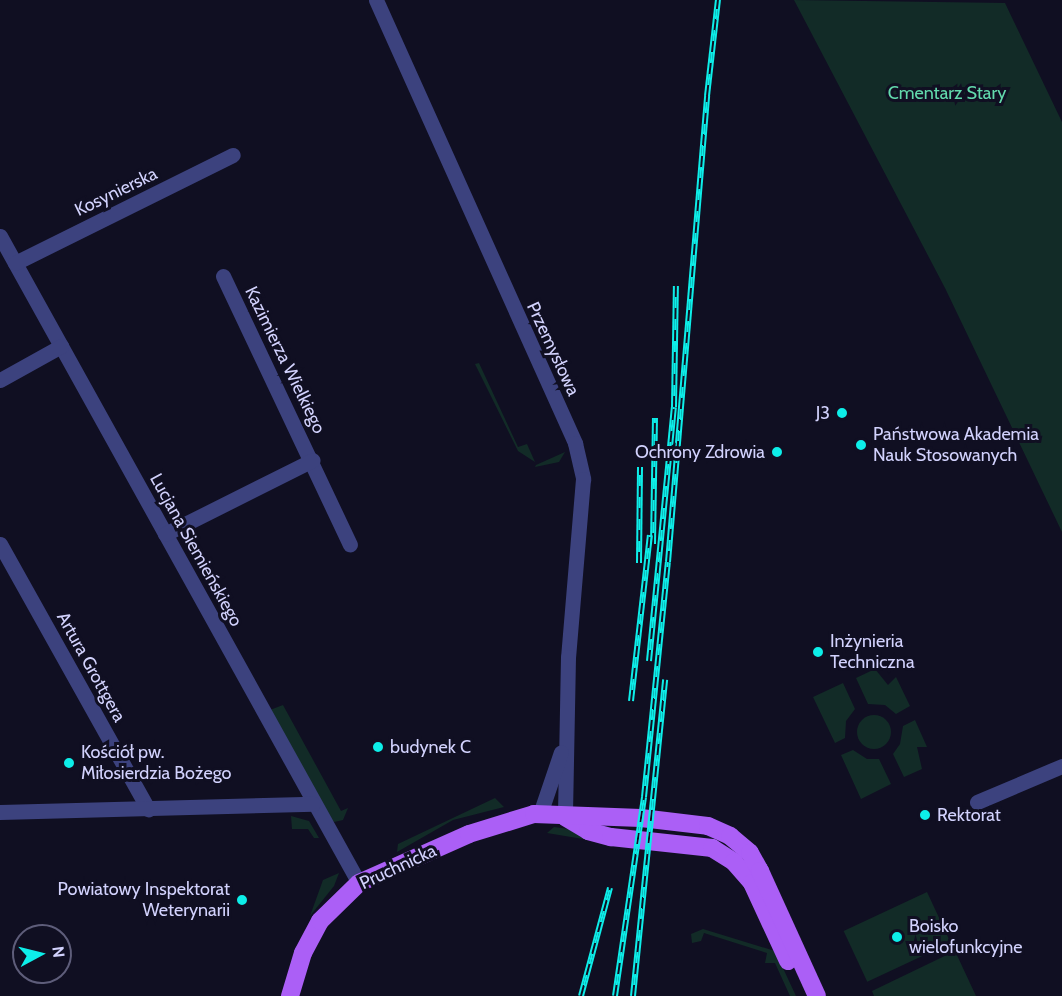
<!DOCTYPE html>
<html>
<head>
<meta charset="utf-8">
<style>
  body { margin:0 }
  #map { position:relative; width:1062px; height:996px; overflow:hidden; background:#100f22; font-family:Cabin,sans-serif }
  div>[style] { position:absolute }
  .green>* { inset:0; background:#122b27; transform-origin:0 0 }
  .round { border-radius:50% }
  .minor>* { height:15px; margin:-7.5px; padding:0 7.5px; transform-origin:7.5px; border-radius:7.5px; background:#3c427e }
  .major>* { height:18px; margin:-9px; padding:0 9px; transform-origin:9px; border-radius:9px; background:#ab5ff6 }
  .rail>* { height:6px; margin-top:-3px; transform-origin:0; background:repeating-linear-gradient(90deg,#100f22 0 11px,#0deee9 0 22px); box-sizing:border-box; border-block:2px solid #0deee9 }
  .dots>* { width:16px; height:16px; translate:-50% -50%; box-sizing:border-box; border:3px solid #100f22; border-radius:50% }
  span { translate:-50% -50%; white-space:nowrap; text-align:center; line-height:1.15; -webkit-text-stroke:6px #100f22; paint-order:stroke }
  .park-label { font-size:18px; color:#62d9ac }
  .street-label { font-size:18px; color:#d2d2fd }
  .poi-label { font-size:18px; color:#d2d2fd }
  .right { translate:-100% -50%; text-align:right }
  .left { translate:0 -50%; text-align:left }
  .north { position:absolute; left:12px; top:924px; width:60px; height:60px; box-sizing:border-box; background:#100f22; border:2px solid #5e5d7a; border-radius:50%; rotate:83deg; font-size:16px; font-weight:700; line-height:24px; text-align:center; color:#d2d2fd }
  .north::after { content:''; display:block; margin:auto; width:21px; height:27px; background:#0deee9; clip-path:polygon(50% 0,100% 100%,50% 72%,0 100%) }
</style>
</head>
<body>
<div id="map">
  <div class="green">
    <i style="clip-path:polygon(794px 0,1005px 3px,1062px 122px,1062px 532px,945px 288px)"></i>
    <i style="clip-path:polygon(479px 363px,518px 447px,527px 444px,535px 462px,518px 451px,475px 364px)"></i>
    <i style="clip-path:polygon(565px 452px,559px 462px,535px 467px,536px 465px)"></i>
    <i style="clip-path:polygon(875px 669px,888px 685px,896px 677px,910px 706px,896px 714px,885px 705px,868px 704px,856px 678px)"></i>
    <i style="clip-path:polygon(843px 683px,855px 709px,846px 721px,845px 738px,835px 743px,813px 697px)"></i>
    <i style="clip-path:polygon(283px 705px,341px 811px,348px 808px,343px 820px,334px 822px,330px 817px,270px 710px)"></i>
    <i class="round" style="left:857px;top:715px;width:34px;height:34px"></i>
    <i style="clip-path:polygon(915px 720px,927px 747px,917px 747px,922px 769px,904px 777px,893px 754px,900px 744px,903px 726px)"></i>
    <i style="clip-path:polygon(853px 750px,867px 759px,879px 759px,891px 784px,861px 799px,841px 755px)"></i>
    <i style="clip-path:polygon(495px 798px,504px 807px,453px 820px,397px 852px,398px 844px)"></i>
    <i style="clip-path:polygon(291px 816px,309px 821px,319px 838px,314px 838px,308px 829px,292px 829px)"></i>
    <i style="clip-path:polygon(554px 827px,569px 829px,589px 840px,547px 833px)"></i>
    <i style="clip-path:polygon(339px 873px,334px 886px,310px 916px,323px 880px)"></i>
    <i style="left:927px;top:892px;width:56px;height:92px;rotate:65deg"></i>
    <i style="clip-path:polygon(703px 929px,775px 951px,796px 996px,790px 996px,775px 963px,765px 963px,767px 953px,704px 933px,701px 941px,692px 943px,691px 934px)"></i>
    <i style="clip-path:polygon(955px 951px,976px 996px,874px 996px,872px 991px)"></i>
  </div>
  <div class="minor">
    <i style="left:376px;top:0;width:486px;rotate:65.8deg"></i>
    <i style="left:575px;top:443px;width:37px;rotate:77deg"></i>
    <i style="left:583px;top:479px;width:179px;rotate:94.8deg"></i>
    <i style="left:568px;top:657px;width:160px;rotate:91.1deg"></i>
    <i style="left:0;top:236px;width:740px;rotate:60.98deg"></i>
    <i style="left:15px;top:263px;width:243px;rotate:-26.4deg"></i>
    <i style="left:223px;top:276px;width:297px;rotate:64.7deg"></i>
    <i style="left:0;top:380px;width:70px;rotate:-29.1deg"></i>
    <i style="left:165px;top:534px;width:165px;rotate:-26.6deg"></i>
    <i style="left:0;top:544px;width:304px;rotate:60.8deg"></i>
    <i style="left:977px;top:802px;width:92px;rotate:-23deg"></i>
    <i style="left:0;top:812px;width:313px;rotate:-1.5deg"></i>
    <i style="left:540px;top:814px;width:65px;rotate:-71.3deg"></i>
  </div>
  <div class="major">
    <i style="left:565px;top:817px;width:27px;rotate:31deg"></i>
    <i style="left:588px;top:831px;width:24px;rotate:15deg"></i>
    <i style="left:611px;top:837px;width:102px;rotate:6.2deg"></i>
    <i style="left:712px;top:848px;width:26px;rotate:32deg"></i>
    <i style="left:734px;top:862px;width:28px;rotate:49deg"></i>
    <i style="left:752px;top:883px;width:86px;rotate:65.2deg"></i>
    <i style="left:290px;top:996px;width:45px;rotate:-73.2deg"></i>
    <i style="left:303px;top:953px;width:36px;rotate:-62deg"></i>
    <i style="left:320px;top:921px;width:54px;rotate:-44.3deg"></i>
    <i style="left:359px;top:883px;width:120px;rotate:-24deg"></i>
    <i style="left:469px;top:834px;width:68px;rotate:-17.1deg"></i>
    <i style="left:534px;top:814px;width:107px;rotate:2.1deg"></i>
    <i style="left:641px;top:818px;width:67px;rotate:6.8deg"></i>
    <i style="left:708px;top:826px;width:24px;rotate:24deg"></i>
    <i style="left:730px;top:836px;width:26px;rotate:40deg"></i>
    <i style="left:750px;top:853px;width:21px;rotate:61deg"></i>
    <i style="left:760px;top:871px;width:137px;rotate:65.5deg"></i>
  </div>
  <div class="rail">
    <i style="left:653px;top:544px;width:126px;rotate:-89.1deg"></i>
    <i style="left:639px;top:563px;width:96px;rotate:-89.4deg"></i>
    <i style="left:649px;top:661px;width:255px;rotate:-84.4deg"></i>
    <i style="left:674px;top:407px;width:121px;rotate:-89.1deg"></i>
    <i style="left:631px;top:701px;width:167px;rotate:-83.5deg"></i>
    <i style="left:581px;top:996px;width:112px;rotate:-75deg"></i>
    <i style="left:615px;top:996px;width:201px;rotate:-81.7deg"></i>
    <i style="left:644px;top:797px;width:236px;rotate:-84.2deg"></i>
    <i style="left:668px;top:562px;width:468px;rotate:-85.2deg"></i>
    <i style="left:707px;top:96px;width:97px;rotate:-83.5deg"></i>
    <i style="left:633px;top:996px;width:318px;rotate:-84.2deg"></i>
  </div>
  <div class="dots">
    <i style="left:842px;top:413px;background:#0deee9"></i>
    <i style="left:861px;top:445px;background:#0deee9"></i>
    <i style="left:777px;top:452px;background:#0deee9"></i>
    <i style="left:818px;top:652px;background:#0deee9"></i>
    <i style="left:378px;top:747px;background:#0deee9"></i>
    <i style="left:69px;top:763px;background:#0deee9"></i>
    <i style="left:925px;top:815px;background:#0deee9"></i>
    <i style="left:242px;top:900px;background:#0deee9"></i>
    <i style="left:897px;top:937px;background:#0deee9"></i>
  </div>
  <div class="park-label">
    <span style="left:947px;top:93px">Cmentarz Stary</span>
  </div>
  <div class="street-label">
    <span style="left:116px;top:192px;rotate:-26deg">Kosynierska</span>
    <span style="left:553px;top:349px;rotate:65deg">Przemysłowa</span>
    <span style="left:285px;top:360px;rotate:64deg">Kazimierza Wielkiego</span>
    <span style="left:196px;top:550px;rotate:61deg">Lucjana Siemieńskiego</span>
    <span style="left:91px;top:667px;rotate:61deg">Artura Grottgera</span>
    <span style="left:398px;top:867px;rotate:-25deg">Pruchnicka</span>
  </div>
  <div class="poi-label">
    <span class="right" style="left:830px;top:413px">J3</span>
    <span class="left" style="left:873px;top:445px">Państwowa Akademia<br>Nauk Stosowanych</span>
    <span class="right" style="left:765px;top:452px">Ochrony Zdrowia</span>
    <span class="left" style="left:830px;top:652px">Inżynieria<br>Techniczna</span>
    <span class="left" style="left:390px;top:747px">budynek C</span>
    <span class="left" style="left:81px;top:763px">Kościół pw.<br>Miłosierdzia Bożego</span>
    <span class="left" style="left:937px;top:815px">Rektorat</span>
    <span class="right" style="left:230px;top:900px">Powiatowy Inspektorat<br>Weterynarii</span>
    <span class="left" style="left:909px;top:937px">Boisko<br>wielofunkcyjne</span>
  </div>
  <div class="north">N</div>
</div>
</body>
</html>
